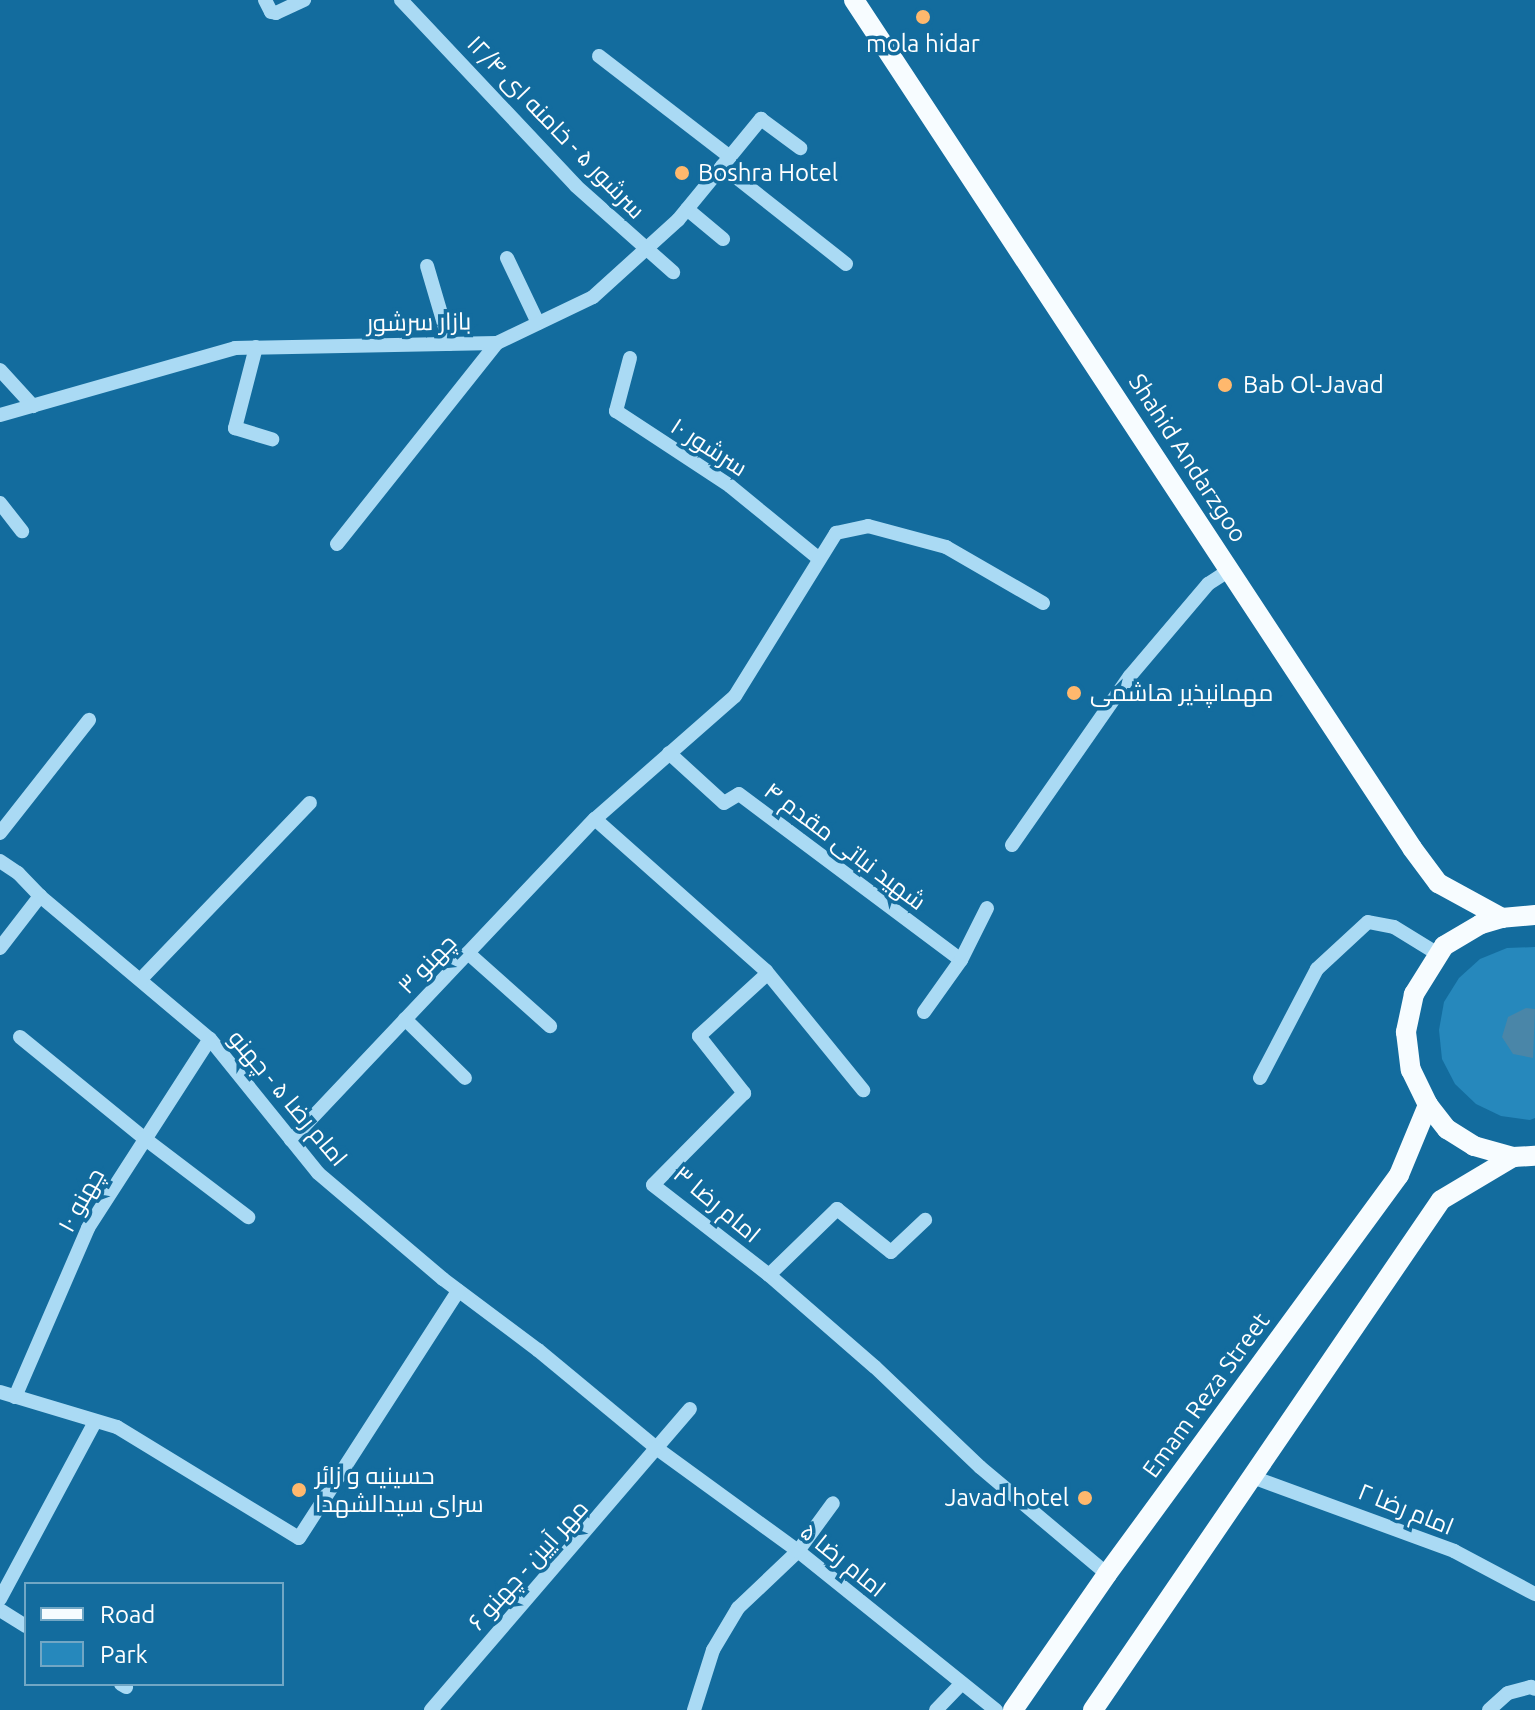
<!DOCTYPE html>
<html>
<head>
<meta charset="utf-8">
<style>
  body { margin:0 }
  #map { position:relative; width:1535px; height:1710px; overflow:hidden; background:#136c9e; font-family:Ubuntu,Cairo,sans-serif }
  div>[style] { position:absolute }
  .green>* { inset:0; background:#2688bc }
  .water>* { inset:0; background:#4a86a8 }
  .minor>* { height:14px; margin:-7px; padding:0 7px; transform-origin:7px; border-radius:7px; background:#aadaf4 }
  .major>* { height:20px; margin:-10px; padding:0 10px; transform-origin:10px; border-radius:10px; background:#f7fcff }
  .dots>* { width:22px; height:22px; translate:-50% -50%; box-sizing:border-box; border:4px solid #136c9e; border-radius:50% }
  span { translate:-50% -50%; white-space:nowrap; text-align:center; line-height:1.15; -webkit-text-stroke:7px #136c9e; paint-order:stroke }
  .poi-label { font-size:24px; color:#fff }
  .left { translate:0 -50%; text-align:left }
  .right { translate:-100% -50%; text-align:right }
  .street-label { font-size:24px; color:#fff }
  .legend { position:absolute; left:24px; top:1582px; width:260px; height:104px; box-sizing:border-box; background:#136c9e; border:2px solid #71a7c5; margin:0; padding:10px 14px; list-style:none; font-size:24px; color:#fff }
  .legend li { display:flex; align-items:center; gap:16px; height:40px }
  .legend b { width:40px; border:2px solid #71a7c5 }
</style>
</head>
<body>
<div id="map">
  <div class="green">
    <i style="clip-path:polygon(1535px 947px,1535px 1118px,1530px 1120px,1501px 1116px,1476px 1104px,1455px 1084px,1442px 1059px,1439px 1030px,1444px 1002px,1459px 978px,1480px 959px,1507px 948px)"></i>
  </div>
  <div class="water">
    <i style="clip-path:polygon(1526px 1008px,1535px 1009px,1533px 1058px,1513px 1054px,1502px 1037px,1508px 1017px)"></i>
  </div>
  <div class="minor">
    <i style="left:265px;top:0;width:13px;rotate:63deg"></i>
    <i style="left:271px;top:12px;width:5px;rotate:11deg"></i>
    <i style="left:276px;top:13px;width:31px;rotate:-25deg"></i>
    <i style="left:401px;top:0;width:255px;rotate:46.7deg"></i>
    <i style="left:576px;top:186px;width:130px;rotate:41.6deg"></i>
    <i style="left:599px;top:56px;width:165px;rotate:37.6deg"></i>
    <i style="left:722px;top:166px;width:158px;rotate:38.3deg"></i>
    <i style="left:687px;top:209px;width:47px;rotate:39.8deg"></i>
    <i style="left:507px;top:258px;width:72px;rotate:64.5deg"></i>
    <i style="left:427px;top:266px;width:81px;rotate:73.6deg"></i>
    <i style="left:256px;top:347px;width:84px;rotate:104.5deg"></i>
    <i style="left:235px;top:428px;width:39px;rotate:17deg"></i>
    <i style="left:630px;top:358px;width:55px;rotate:104.8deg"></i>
    <i style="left:616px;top:411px;width:136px;rotate:33.3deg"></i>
    <i style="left:730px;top:486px;width:114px;rotate:39.3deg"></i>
    <i style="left:0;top:370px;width:49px;rotate:47.5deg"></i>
    <i style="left:0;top:415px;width:244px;rotate:-15.9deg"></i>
    <i style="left:235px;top:348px;width:262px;rotate:-1.1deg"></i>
    <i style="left:497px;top:343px;width:106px;rotate:-25.6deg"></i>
    <i style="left:593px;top:297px;width:115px;rotate:-42.2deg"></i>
    <i style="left:678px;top:220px;width:131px;rotate:-50.6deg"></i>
    <i style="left:761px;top:119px;width:49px;rotate:36.6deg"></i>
    <i style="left:0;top:503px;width:36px;rotate:52deg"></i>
    <i style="left:337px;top:544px;width:257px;rotate:-51.5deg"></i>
    <i style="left:669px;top:753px;width:74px;rotate:42.3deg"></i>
    <i style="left:724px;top:803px;width:17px;rotate:-31deg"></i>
    <i style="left:739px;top:794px;width:277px;rotate:36.8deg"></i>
    <i style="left:595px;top:819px;width:229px;rotate:41.6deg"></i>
    <i style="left:766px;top:971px;width:154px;rotate:50.8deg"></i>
    <i style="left:0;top:833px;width:144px;rotate:-51.8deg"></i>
    <i style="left:1012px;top:845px;width:206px;rotate:-55.1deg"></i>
    <i style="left:1130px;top:676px;width:121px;rotate:-49.7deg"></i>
    <i style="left:1208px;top:584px;width:27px;rotate:-33deg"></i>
    <i style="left:0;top:861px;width:22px;rotate:34deg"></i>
    <i style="left:18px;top:873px;width:32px;rotate:46deg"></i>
    <i style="left:40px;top:896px;width:222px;rotate:40.1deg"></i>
    <i style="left:210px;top:1039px;width:172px;rotate:51.1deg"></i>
    <i style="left:318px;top:1173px;width:164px;rotate:40.3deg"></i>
    <i style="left:443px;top:1279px;width:119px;rotate:36.8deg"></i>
    <i style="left:538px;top:1350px;width:157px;rotate:39.6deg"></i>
    <i style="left:659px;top:1450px;width:172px;rotate:36deg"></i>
    <i style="left:798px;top:1551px;width:254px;rotate:38.8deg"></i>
    <i style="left:0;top:948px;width:66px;rotate:-52.4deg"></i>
    <i style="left:468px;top:953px;width:110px;rotate:41.7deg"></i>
    <i style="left:767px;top:974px;width:92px;rotate:137.6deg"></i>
    <i style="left:699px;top:1036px;width:73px;rotate:51.7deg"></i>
    <i style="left:744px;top:1093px;width:129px;rotate:134.7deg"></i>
    <i style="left:653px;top:1185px;width:147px;rotate:37.8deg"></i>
    <i style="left:769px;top:1275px;width:140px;rotate:41deg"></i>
    <i style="left:875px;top:1367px;width:145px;rotate:43.6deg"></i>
    <i style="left:980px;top:1467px;width:166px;rotate:40.1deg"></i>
    <i style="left:141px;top:979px;width:244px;rotate:-46.2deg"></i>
    <i style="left:924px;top:1012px;width:64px;rotate:-54.6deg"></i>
    <i style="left:961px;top:960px;width:58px;rotate:-63.4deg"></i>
    <i style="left:405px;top:1019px;width:84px;rotate:44.5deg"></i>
    <i style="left:20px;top:1037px;width:160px;rotate:39.2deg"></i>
    <i style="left:144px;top:1138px;width:131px;rotate:37.2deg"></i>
    <i style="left:1260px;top:1078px;width:123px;rotate:-62.4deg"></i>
    <i style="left:1317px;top:969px;width:69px;rotate:-42.7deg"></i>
    <i style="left:1368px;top:922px;width:26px;rotate:11deg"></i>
    <i style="left:1394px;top:927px;width:52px;rotate:31.5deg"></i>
    <i style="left:291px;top:1140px;width:442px;rotate:-46.6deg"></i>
    <i style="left:595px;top:819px;width:186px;rotate:-41.3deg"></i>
    <i style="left:735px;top:696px;width:192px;rotate:-58.2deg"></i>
    <i style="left:836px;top:533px;width:33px;rotate:-12deg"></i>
    <i style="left:868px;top:526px;width:81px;rotate:15.1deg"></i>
    <i style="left:946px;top:547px;width:112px;rotate:30deg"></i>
    <i style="left:769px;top:1275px;width:95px;rotate:-44.1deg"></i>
    <i style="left:837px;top:1209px;width:69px;rotate:38.5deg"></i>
    <i style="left:891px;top:1252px;width:47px;rotate:-43.3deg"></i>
    <i style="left:0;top:1392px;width:122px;rotate:16.7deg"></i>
    <i style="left:117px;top:1427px;width:213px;rotate:31.4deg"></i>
    <i style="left:299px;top:1538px;width:294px;rotate:-57.2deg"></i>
    <i style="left:15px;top:1397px;width:184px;rotate:-66.6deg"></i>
    <i style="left:88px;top:1228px;width:225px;rotate:-57.2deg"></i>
    <i style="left:1255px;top:1478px;width:212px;rotate:20.1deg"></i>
    <i style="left:1454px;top:1551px;width:92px;rotate:28deg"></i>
    <i style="left:0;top:1599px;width:201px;rotate:-61.8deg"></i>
    <i style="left:0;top:1610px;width:31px;rotate:32deg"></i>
    <i style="left:121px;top:1684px;width:6px;rotate:31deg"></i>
    <i style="left:431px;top:1710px;width:397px;rotate:-49.3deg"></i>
    <i style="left:694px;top:1710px;width:63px;rotate:-72.4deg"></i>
    <i style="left:713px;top:1650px;width:49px;rotate:-59.2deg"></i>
    <i style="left:738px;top:1608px;width:83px;rotate:-43.5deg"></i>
    <i style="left:798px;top:1551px;width:59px;rotate:-53.9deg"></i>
    <i style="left:936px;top:1710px;width:37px;rotate:-46deg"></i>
    <i style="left:1489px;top:1710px;width:25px;rotate:-42deg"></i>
    <i style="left:1508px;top:1693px;width:24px;rotate:-15deg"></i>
    <i style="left:1531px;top:1687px;width:4px;rotate:27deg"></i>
  </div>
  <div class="major">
    <i style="left:854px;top:0;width:1015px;rotate:56.65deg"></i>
    <i style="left:1412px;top:848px;width:44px;rotate:53.4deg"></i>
    <i style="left:1438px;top:883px;width:73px;rotate:28.7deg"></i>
    <i style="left:1535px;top:915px;width:33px;rotate:175deg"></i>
    <i style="left:1502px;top:918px;width:22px;rotate:164deg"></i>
    <i style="left:1481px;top:924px;width:43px;rotate:149.3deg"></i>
    <i style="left:1444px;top:946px;width:57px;rotate:122deg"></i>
    <i style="left:1414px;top:994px;width:39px;rotate:102deg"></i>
    <i style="left:1406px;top:1032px;width:38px;rotate:83deg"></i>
    <i style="left:1411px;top:1070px;width:39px;rotate:64deg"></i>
    <i style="left:1428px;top:1105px;width:31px;rotate:52deg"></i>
    <i style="left:1447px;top:1129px;width:32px;rotate:32deg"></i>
    <i style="left:1474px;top:1146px;width:41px;rotate:15.8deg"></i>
    <i style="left:1513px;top:1157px;width:22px;rotate:-3deg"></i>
    <i style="left:1013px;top:1710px;width:165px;rotate:-55.3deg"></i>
    <i style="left:1107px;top:1574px;width:494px;rotate:-53.8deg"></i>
    <i style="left:1399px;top:1175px;width:76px;rotate:-67.5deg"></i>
    <i style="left:1093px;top:1710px;width:617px;rotate:-55.69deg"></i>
    <i style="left:1441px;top:1200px;width:84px;rotate:-30.8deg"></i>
  </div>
  <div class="dots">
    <i style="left:923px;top:17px;background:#ffb86d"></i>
    <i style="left:682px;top:173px;background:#ffb86d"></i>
    <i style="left:1225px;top:385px;background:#ffb86d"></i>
    <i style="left:1074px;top:693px;background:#ffb86d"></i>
    <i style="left:299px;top:1490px;background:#ffb86d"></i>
    <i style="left:1085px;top:1498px;background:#ffb86d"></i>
  </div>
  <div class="poi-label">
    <span style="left:923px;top:44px">mola hidar</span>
    <span class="left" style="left:698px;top:173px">Boshra Hotel</span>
    <span class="left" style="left:1243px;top:385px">Bab Ol-Javad</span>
    <span class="left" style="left:1090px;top:693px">مهمانپذیر هاشمی</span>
    <span class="left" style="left:315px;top:1490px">حسینیه و زائر<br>سرای سیدالشهدا</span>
    <span class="right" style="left:1069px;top:1498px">Javad hotel</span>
  </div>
  <div class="street-label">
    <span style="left:556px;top:127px;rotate:46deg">سرشور ۵ - خامنه ای ۱۲/۴</span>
    <span style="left:419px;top:322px;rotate:-1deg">بازار سرشور</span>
    <span style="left:709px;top:447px;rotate:33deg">سرشور ۱۰</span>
    <span style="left:1188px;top:458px;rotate:57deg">Shahid Andarzgoo</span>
    <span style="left:845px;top:846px;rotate:37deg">شهید نباتی مقدم ۴</span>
    <span style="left:427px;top:964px;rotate:-46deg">چهنو ۳</span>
    <span style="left:288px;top:1098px;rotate:50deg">امام رضا ۵ - چهنو</span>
    <span style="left:81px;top:1200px;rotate:-61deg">چهنو ۱۰</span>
    <span style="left:717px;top:1204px;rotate:40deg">امام رضا ۳</span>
    <span style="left:1206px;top:1395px;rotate:-54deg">Emam Reza Street</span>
    <span style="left:1406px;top:1509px;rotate:22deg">امام رضا ۲</span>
    <span style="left:843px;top:1560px;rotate:39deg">امام رضا ۵</span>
    <span style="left:528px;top:1565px;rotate:-48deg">مهر آیین - چهنو ۶</span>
  </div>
  <ul class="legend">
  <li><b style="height:10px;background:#f7fcff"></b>Road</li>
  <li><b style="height:22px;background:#2688bc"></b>Park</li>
  </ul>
</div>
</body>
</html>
